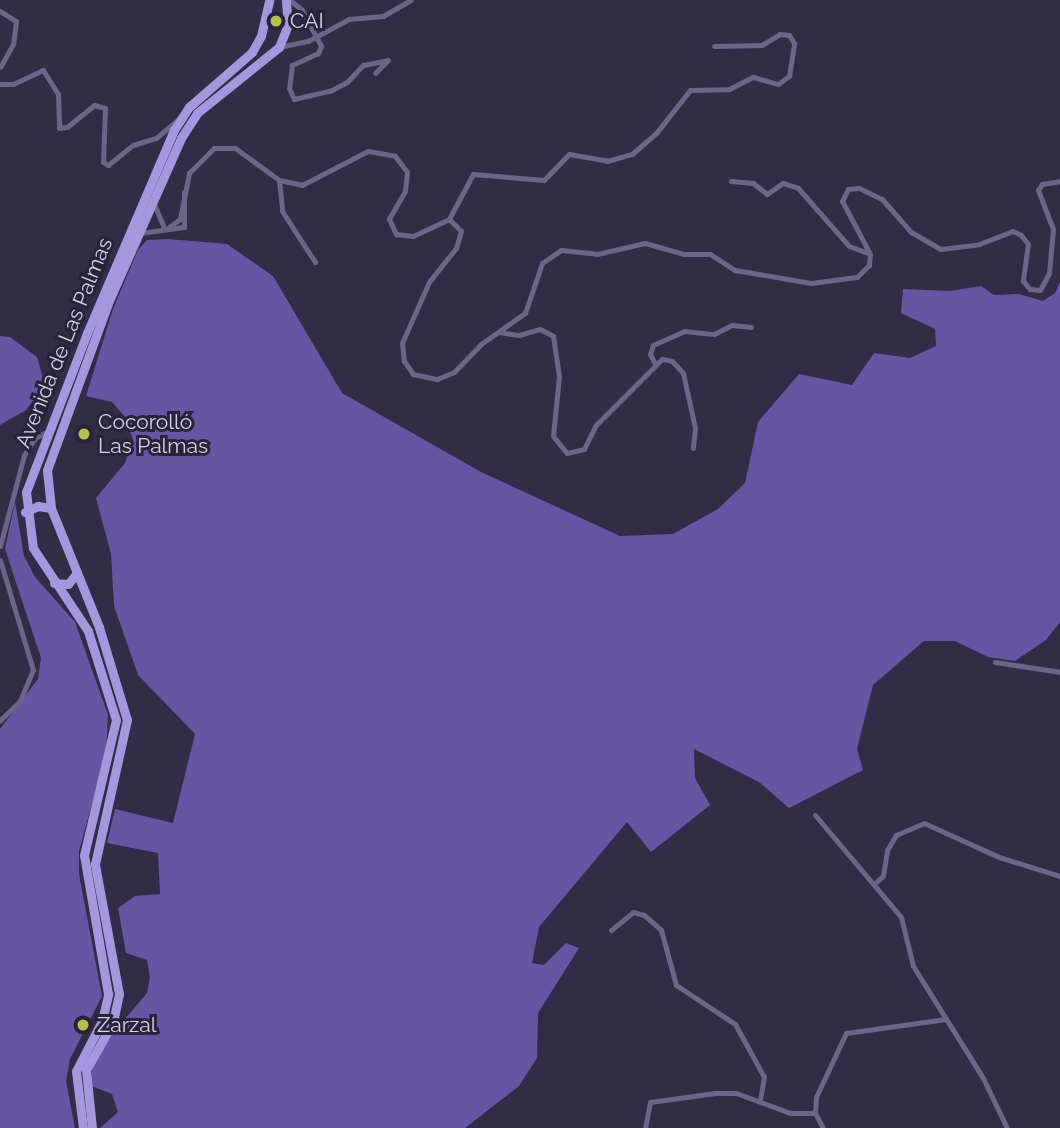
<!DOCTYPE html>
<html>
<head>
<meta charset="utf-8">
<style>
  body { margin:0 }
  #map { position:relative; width:1060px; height:1128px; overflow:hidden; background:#322d46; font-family:Raleway,sans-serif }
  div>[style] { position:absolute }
  .forest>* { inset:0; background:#6655a2 }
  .street>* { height:5px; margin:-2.5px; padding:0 2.5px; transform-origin:2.5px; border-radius:2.5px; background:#6b6588 }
  .primary>* { height:9px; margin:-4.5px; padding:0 4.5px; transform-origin:4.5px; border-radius:4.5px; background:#a497dd }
  .dots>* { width:19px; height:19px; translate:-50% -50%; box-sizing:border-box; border:4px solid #28233c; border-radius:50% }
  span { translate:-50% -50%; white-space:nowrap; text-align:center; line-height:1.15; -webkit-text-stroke:6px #28233c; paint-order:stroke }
  .poi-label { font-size:21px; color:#d5d3e3 }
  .left { translate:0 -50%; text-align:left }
  .street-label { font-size:21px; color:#d5d3e3 }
</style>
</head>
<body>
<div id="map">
  <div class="forest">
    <i style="clip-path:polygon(168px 239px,227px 244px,273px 276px,342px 393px,481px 472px,620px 536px,673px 534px,718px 509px,745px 483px,758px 422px,799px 374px,852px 385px,874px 353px,910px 358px,936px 346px,935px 329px,901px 313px,903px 289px,950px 291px,981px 286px,994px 295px,1019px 294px,1043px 301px,1055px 293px,1060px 282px,1060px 622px,1046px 640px,1015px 661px,988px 657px,955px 641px,924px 641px,873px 685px,857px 749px,863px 770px,789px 808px,759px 782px,694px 749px,695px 778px,710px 805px,651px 852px,627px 822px,539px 927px,532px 963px,544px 965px,566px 943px,579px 948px,538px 1013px,537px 1058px,519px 1086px,465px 1128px,100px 1128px,118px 1112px,112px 1094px,89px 1085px,93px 1067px,103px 1045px,147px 993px,150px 977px,147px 960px,126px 953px,118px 908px,135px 896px,160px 894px,158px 853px,107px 843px,115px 809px,173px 823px,195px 734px,138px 675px,114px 606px,111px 554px,96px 498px,125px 463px,133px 440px,126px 418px,112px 402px,86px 396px,113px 309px,138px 250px,147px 240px)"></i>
    <i style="clip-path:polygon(0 336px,10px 337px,37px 357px,45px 385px,26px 410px,0 425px)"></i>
    <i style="clip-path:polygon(15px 502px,24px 556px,35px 577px,75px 622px,108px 715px,106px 753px,79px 851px,79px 874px,102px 996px,70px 1059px,66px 1081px,75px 1128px,0 1128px,0 729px,38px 679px,41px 658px,5px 549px)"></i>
  </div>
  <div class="street">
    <i style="left:290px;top:0;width:16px;rotate:40deg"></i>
    <i style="left:302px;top:10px;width:41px;rotate:62.2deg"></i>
    <i style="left:321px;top:46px;width:8px;rotate:113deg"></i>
    <i style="left:318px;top:53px;width:29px;rotate:155deg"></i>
    <i style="left:292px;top:65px;width:23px;rotate:97deg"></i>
    <i style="left:289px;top:88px;width:12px;rotate:66deg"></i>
    <i style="left:294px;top:99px;width:37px;rotate:-13deg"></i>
    <i style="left:330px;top:91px;width:19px;rotate:-28deg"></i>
    <i style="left:347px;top:82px;width:23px;rotate:-47deg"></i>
    <i style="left:363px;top:65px;width:25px;rotate:-11deg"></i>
    <i style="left:388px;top:60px;width:18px;rotate:135deg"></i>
    <i style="left:0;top:11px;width:19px;rotate:32deg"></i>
    <i style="left:16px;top:21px;width:23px;rotate:97deg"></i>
    <i style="left:13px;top:44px;width:26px;rotate:119deg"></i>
    <i style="left:279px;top:47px;width:30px;rotate:-12deg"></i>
    <i style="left:308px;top:41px;width:47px;rotate:-28.2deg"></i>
    <i style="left:349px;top:19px;width:34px;rotate:-5deg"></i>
    <i style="left:383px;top:16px;width:32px;rotate:-30deg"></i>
    <i style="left:0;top:84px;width:13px"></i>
    <i style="left:13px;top:84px;width:33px;rotate:-25deg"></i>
    <i style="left:43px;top:70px;width:28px;rotate:58deg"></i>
    <i style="left:58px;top:94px;width:34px;rotate:88deg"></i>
    <i style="left:59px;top:128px;width:8px;rotate:-7deg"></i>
    <i style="left:67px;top:127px;width:35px;rotate:-39deg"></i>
    <i style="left:94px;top:105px;width:11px;rotate:15deg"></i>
    <i style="left:105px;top:108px;width:54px;rotate:92.1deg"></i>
    <i style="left:103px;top:162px;width:6px;rotate:31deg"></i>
    <i style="left:108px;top:165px;width:32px;rotate:-39deg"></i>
    <i style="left:133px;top:145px;width:24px;rotate:-17deg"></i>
    <i style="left:156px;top:138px;width:35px;rotate:-40deg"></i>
    <i style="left:279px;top:180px;width:31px;rotate:84deg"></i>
    <i style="left:282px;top:211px;width:61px;rotate:57.1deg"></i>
    <i style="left:731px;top:181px;width:22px;rotate:5deg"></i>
    <i style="left:753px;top:183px;width:18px;rotate:38deg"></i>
    <i style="left:767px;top:194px;width:19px;rotate:-35deg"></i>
    <i style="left:783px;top:183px;width:16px;rotate:18deg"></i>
    <i style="left:798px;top:188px;width:77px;rotate:48.7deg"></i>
    <i style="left:849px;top:246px;width:20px;rotate:20deg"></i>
    <i style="left:154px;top:204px;width:25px;rotate:67deg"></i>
    <i style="left:449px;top:219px;width:51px;rotate:-61.9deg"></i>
    <i style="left:473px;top:174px;width:71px;rotate:4.8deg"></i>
    <i style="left:544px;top:180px;width:36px;rotate:-46deg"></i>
    <i style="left:569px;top:154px;width:39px;rotate:10deg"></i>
    <i style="left:607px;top:161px;width:26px;rotate:-16deg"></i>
    <i style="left:632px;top:154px;width:33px;rotate:-41deg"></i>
    <i style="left:657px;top:132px;width:53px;rotate:-51.8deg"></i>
    <i style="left:690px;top:90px;width:39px;rotate:-1deg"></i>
    <i style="left:729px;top:89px;width:27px;rotate:-27deg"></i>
    <i style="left:753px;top:77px;width:26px;rotate:16deg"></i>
    <i style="left:778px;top:84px;width:14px;rotate:-36deg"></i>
    <i style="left:789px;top:76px;width:33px;rotate:-81deg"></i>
    <i style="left:794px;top:43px;width:9px;rotate:-122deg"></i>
    <i style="left:789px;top:35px;width:9px;rotate:-174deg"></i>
    <i style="left:780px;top:34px;width:21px;rotate:149deg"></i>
    <i style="left:762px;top:45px;width:48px;rotate:178.8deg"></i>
    <i style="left:169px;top:227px;width:14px;rotate:-36deg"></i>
    <i style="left:180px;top:219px;width:47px;rotate:-78.9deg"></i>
    <i style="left:189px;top:173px;width:35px;rotate:-45deg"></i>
    <i style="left:214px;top:148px;width:21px"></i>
    <i style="left:235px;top:148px;width:54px;rotate:36deg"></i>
    <i style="left:279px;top:180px;width:24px;rotate:12deg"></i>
    <i style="left:302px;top:185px;width:74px;rotate:-27.3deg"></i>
    <i style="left:368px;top:151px;width:27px;rotate:10deg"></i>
    <i style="left:395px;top:156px;width:20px;rotate:53deg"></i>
    <i style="left:407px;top:172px;width:19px;rotate:96deg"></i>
    <i style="left:405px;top:191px;width:32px;rotate:120deg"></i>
    <i style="left:389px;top:219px;width:17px;rotate:65deg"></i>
    <i style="left:396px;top:234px;width:17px;rotate:7deg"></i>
    <i style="left:413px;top:236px;width:40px;rotate:-25deg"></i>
    <i style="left:449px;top:219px;width:17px;rotate:45deg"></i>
    <i style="left:461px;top:231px;width:18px;rotate:106deg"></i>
    <i style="left:456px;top:248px;width:43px;rotate:128.5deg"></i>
    <i style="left:429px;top:282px;width:67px;rotate:113.9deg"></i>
    <i style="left:402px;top:343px;width:18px;rotate:84deg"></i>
    <i style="left:404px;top:361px;width:16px;rotate:55deg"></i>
    <i style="left:413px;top:374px;width:25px;rotate:12deg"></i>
    <i style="left:437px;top:379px;width:18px;rotate:-22deg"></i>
    <i style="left:454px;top:372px;width:39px;rotate:-46deg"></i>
    <i style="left:481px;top:344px;width:54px;rotate:-35.2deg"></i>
    <i style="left:525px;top:313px;width:53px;rotate:-71.2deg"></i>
    <i style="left:542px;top:263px;width:23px;rotate:-34deg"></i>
    <i style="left:561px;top:250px;width:36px;rotate:6deg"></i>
    <i style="left:597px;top:254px;width:49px;rotate:-12.9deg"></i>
    <i style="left:645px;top:243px;width:41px;rotate:15.8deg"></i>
    <i style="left:684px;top:254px;width:26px"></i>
    <i style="left:710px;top:254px;width:30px;rotate:33deg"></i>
    <i style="left:735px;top:270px;width:77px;rotate:9.7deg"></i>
    <i style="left:811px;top:283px;width:46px;rotate:-7.4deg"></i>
    <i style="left:857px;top:277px;width:17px;rotate:-45deg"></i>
    <i style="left:869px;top:265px;width:11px;rotate:-85deg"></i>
    <i style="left:870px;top:254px;width:60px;rotate:-117.8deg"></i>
    <i style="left:842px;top:201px;width:13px;rotate:-63deg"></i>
    <i style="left:848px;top:189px;width:11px;rotate:-5deg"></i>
    <i style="left:859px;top:188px;width:25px;rotate:26deg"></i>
    <i style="left:882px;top:199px;width:44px;rotate:48.7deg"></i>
    <i style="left:911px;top:232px;width:34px;rotate:30deg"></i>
    <i style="left:941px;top:249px;width:38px;rotate:-7deg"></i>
    <i style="left:979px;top:244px;width:36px;rotate:-21deg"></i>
    <i style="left:1013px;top:231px;width:9px;rotate:27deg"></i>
    <i style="left:1021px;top:235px;width:11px;rotate:52deg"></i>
    <i style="left:1028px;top:244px;width:37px;rotate:98deg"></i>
    <i style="left:1023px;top:281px;width:11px;rotate:49deg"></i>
    <i style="left:1030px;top:289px;width:10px;rotate:6deg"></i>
    <i style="left:1040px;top:290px;width:19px;rotate:-62deg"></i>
    <i style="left:1049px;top:273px;width:44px;rotate:-84.8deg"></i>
    <i style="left:1053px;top:229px;width:42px;rotate:-111deg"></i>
    <i style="left:1038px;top:190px;width:7px;rotate:-56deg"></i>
    <i style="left:1042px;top:184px;width:18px;rotate:-9deg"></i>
    <i style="left:140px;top:233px;width:44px;rotate:-7.8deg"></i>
    <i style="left:184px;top:227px;width:35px;rotate:-90deg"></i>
    <i style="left:499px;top:332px;width:20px;rotate:9deg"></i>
    <i style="left:519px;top:335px;width:22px;rotate:-16deg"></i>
    <i style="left:540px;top:329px;width:15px;rotate:28deg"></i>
    <i style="left:553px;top:336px;width:40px;rotate:81.5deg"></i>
    <i style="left:559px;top:376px;width:60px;rotate:95.7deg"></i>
    <i style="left:553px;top:436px;width:22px;rotate:51deg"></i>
    <i style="left:567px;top:453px;width:17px;rotate:-13deg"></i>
    <i style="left:584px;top:449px;width:25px;rotate:-64deg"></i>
    <i style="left:595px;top:426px;width:95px;rotate:-45deg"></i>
    <i style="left:662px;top:359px;width:10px;rotate:11deg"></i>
    <i style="left:672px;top:361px;width:16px;rotate:47deg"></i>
    <i style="left:683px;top:373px;width:56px;rotate:77.7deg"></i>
    <i style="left:695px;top:428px;width:20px;rotate:96deg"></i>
    <i style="left:654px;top:362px;width:9px;rotate:-117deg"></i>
    <i style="left:650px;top:354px;width:9px;rotate:-72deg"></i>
    <i style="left:653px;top:345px;width:34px;rotate:-24deg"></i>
    <i style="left:684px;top:331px;width:30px;rotate:6deg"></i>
    <i style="left:714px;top:334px;width:20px;rotate:-27deg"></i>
    <i style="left:732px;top:325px;width:19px;rotate:6deg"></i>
    <i style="left:0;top:546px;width:94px;rotate:-75.2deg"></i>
    <i style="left:24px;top:455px;width:20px;rotate:-57deg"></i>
    <i style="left:35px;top:438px;width:15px;rotate:-28deg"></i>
    <i style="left:0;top:560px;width:115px;rotate:73.3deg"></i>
    <i style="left:33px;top:670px;width:34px;rotate:113deg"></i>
    <i style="left:20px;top:701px;width:28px;rotate:136deg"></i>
    <i style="left:995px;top:662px;width:66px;rotate:8.7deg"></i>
    <i style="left:815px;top:815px;width:133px;rotate:49.9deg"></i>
    <i style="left:901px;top:917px;width:50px;rotate:76.2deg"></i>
    <i style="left:913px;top:966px;width:132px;rotate:58deg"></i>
    <i style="left:983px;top:1078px;width:55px;rotate:64.4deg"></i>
    <i style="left:874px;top:884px;width:12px;rotate:-42deg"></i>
    <i style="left:883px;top:876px;width:26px;rotate:-81deg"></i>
    <i style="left:887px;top:850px;width:17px;rotate:-59deg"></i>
    <i style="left:896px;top:835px;width:30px;rotate:-23deg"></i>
    <i style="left:924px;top:823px;width:82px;rotate:24.4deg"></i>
    <i style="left:999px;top:857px;width:64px;rotate:17.3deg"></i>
    <i style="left:611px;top:930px;width:28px;rotate:-39deg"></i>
    <i style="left:633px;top:912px;width:11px;rotate:15deg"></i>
    <i style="left:644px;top:915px;width:23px;rotate:41deg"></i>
    <i style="left:661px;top:930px;width:57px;rotate:74.7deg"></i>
    <i style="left:676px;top:985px;width:71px;rotate:33.5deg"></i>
    <i style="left:735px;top:1024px;width:60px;rotate:61.3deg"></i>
    <i style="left:764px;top:1077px;width:22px;rotate:100deg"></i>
    <i style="left:815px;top:1113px;width:17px;rotate:62deg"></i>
    <i style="left:645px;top:1128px;width:26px;rotate:-79deg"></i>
    <i style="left:650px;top:1102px;width:66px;rotate:-7.9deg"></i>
    <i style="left:715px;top:1093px;width:21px"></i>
    <i style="left:736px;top:1093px;width:58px;rotate:20.3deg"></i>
    <i style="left:790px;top:1113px;width:25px"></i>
    <i style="left:815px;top:1113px;width:16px;rotate:-86deg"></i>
    <i style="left:816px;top:1097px;width:71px;rotate:-64.9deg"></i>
    <i style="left:846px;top:1033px;width:101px;rotate:-8deg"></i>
  </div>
  <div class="primary">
    <i style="left:25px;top:512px;width:14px;rotate:-25deg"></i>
    <i style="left:38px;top:506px;width:13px;rotate:9deg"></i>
    <i style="left:54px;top:583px;width:14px;rotate:4deg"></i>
    <i style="left:68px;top:584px;width:14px;rotate:-51deg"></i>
    <i style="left:83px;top:1128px;width:57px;rotate:-97deg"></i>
    <i style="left:76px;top:1071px;width:56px;rotate:-62.5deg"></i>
    <i style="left:102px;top:1021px;width:28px;rotate:-77deg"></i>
    <i style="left:108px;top:994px;width:141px;rotate:-99.8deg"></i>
    <i style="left:84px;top:855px;width:139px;rotate:-76.7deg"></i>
    <i style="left:116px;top:720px;width:93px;rotate:-107.5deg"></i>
    <i style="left:88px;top:631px;width:100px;rotate:-123.5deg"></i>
    <i style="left:33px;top:548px;width:56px;rotate:-97.1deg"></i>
    <i style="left:26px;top:492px;width:170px;rotate:-69deg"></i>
    <i style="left:87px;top:333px;width:221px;rotate:-66.8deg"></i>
    <i style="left:174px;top:130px;width:27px;rotate:-57deg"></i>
    <i style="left:189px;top:107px;width:84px;rotate:-41.1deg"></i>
    <i style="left:252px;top:52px;width:18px;rotate:-61deg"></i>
    <i style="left:261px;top:36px;width:37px;rotate:-77deg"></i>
    <i style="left:92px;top:1128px;width:58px;rotate:-95.9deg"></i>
    <i style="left:86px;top:1070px;width:55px;rotate:-60.6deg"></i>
    <i style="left:113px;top:1022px;width:29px;rotate:-78deg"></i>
    <i style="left:119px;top:994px;width:132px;rotate:-100.5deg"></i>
    <i style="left:95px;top:864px;width:148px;rotate:-77.5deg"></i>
    <i style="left:127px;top:720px;width:97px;rotate:-106.8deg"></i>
    <i style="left:99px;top:627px;width:128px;rotate:-112deg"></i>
    <i style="left:51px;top:508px;width:38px;rotate:-96deg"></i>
    <i style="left:47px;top:470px;width:178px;rotate:-69.9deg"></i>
    <i style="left:108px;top:303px;width:180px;rotate:-66.1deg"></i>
    <i style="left:181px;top:138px;width:30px;rotate:-57deg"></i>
    <i style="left:197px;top:113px;width:105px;rotate:-38.8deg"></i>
    <i style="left:279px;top:47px;width:24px;rotate:-68deg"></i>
    <i style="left:288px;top:25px;width:25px;rotate:-95deg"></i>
  </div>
  <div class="dots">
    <i style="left:276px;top:21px;background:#bac045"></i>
    <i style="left:84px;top:434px;background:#bac045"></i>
    <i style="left:83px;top:1025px;background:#bac045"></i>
  </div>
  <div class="poi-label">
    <span class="left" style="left:290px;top:21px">CAI</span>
    <span class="left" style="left:98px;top:434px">Cocorolló<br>Las Palmas</span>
    <span class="left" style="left:97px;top:1025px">Zarzal</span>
  </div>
  <div class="street-label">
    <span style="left:64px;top:343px;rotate:-68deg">Avenida de Las Palmas</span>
  </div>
</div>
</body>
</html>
